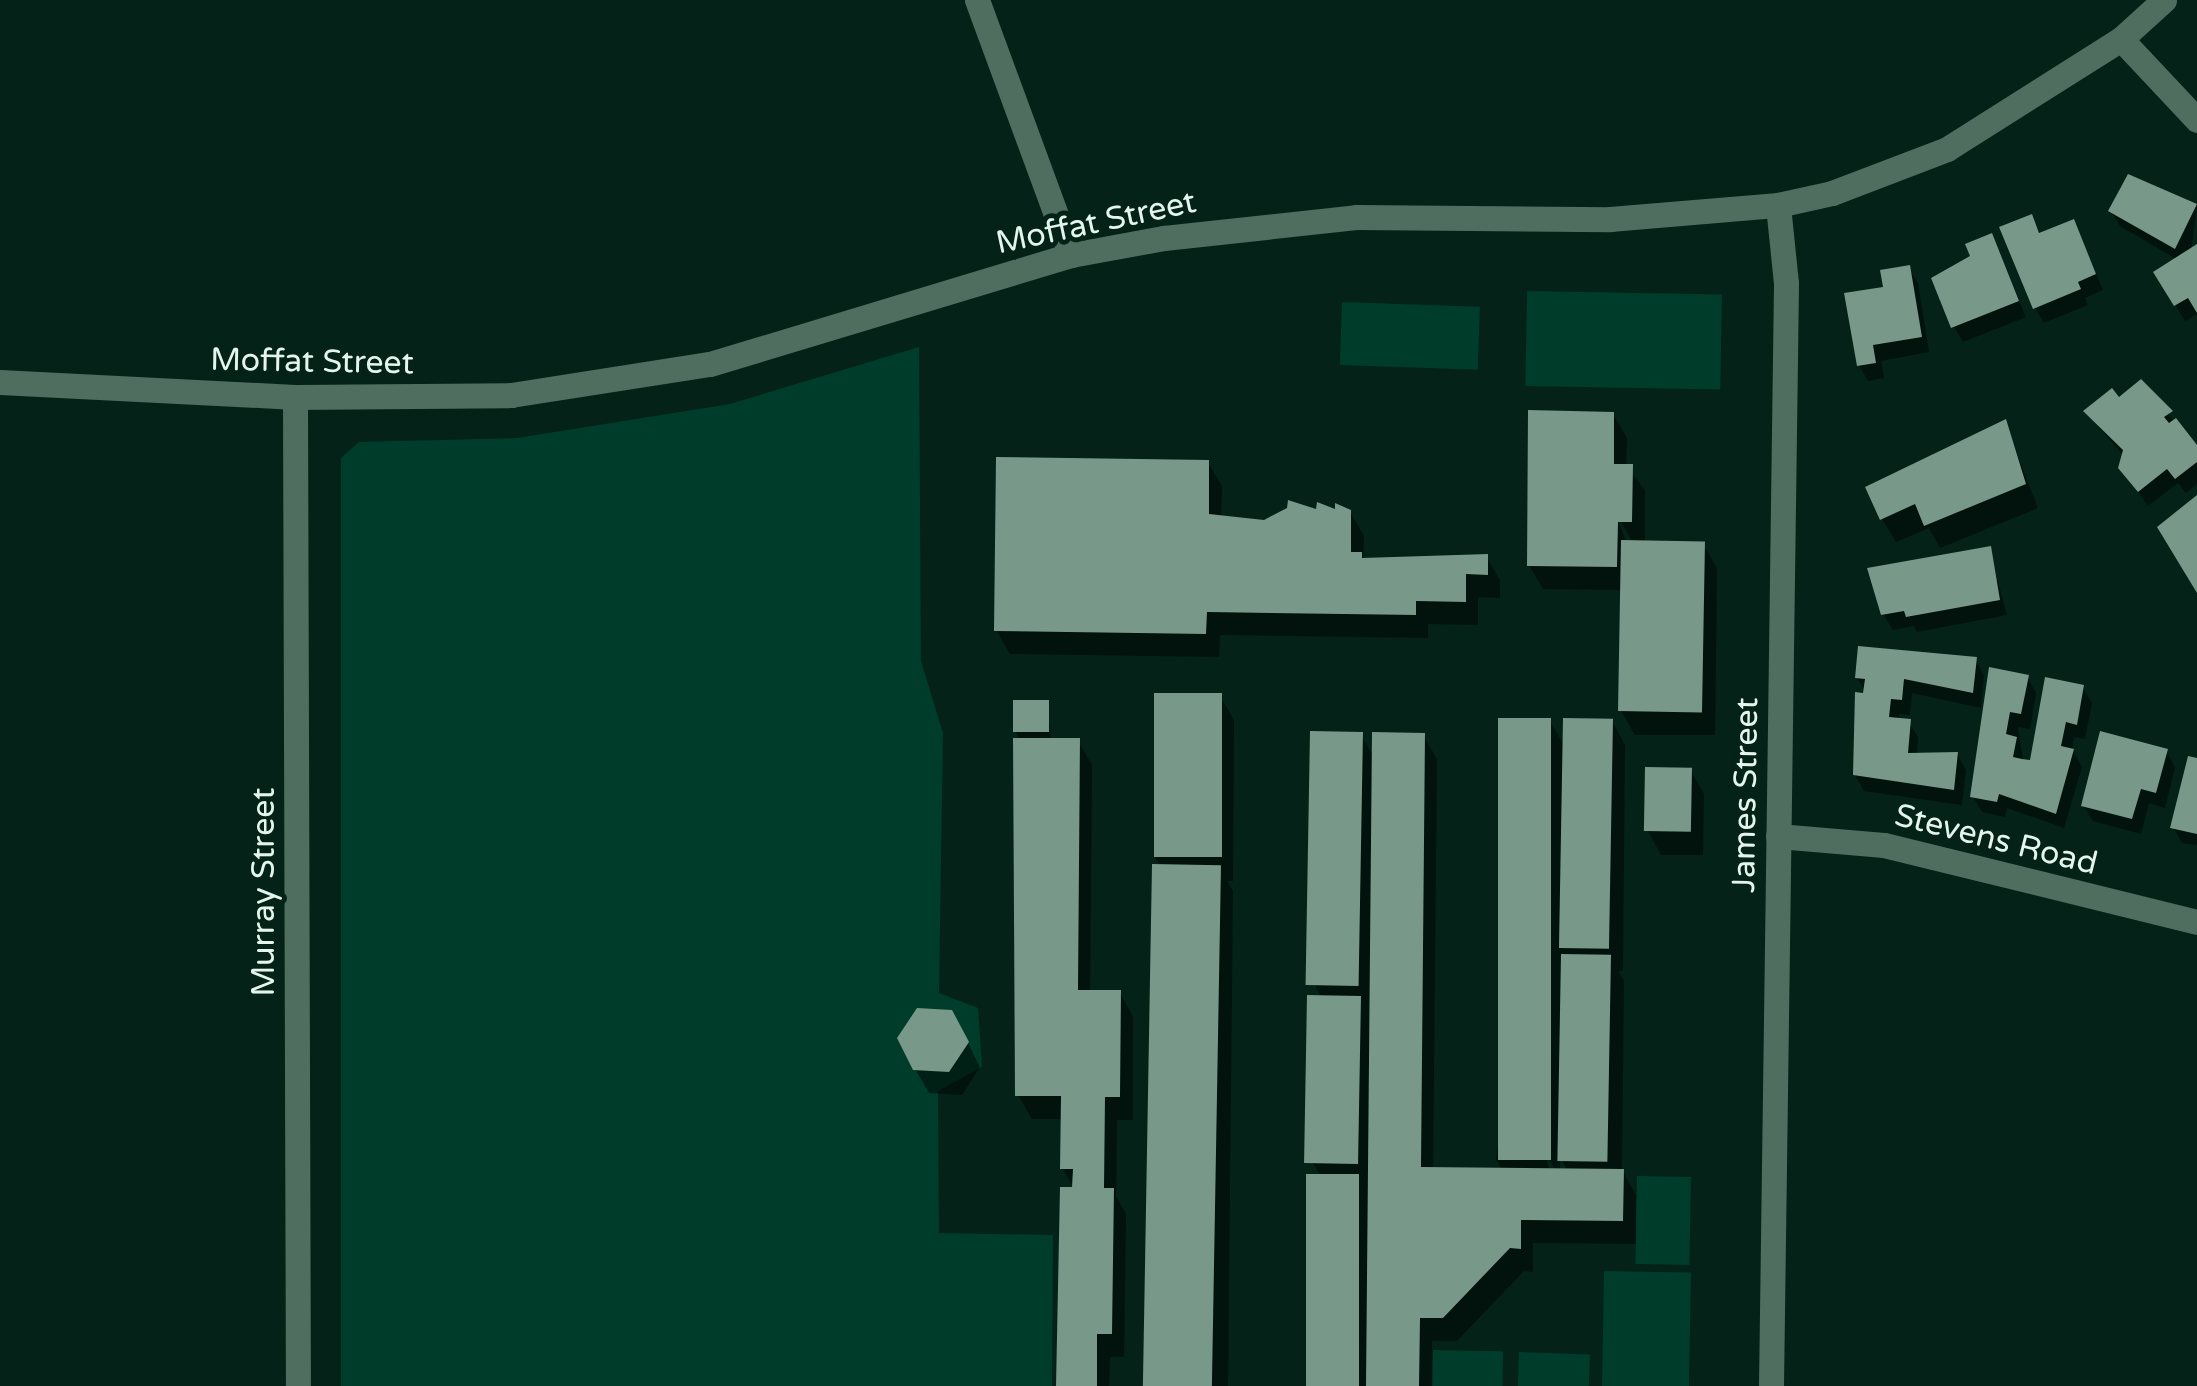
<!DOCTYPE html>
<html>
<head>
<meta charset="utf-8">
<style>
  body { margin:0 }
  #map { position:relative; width:2197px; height:1386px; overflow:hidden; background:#042217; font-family:"Varela Round",sans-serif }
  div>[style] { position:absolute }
  .green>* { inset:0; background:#003c2a; transform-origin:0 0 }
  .shadow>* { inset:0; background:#0007 }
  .building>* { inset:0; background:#78988a; transform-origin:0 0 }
  .minor>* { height:25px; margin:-12.5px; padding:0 12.5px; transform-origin:12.5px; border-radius:12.5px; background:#4f6e60 }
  span { translate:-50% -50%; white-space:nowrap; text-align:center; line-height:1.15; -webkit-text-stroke:10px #042217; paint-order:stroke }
  .street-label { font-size:32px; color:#e4f5ed }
</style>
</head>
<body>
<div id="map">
  <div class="green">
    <i style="left:1527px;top:291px;width:195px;height:95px;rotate:1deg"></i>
    <i style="left:1342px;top:302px;width:138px;height:63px;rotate:2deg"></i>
    <i style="clip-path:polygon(919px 347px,921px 661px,943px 733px,939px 993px,978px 1008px,982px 1067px,938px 1091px,939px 1233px,1053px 1235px,1052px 1386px,341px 1386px,341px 458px,359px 442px,517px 438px,730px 404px)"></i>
    <i style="left:1637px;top:1176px;width:54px;height:88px;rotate:1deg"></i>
    <i style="left:1604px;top:1271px;width:87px;height:115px;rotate:1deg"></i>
    <i style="left:1433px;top:1350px;width:70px;height:36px;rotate:1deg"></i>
    <i style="left:1519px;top:1352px;width:71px;height:34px;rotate:2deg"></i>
  </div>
  <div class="shadow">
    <i style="clip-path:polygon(2129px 177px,2197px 207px,2191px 251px,2197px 247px,2197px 314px,2185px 321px,2156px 273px,2178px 260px,2120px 226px,2111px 211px)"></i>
    <i style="clip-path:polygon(2031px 217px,2041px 235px,2073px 222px,2103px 290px,2085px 298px,2088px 305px,2044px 323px,2035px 308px)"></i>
    <i style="clip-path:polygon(1991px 236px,2026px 317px,1963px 342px,1954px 327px,1951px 266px,1973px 257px)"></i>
    <i style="clip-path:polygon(1908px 267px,1918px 283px,1929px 352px,1881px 361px,1884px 378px,1868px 381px,1859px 365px,1886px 289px)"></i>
    <i style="clip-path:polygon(2141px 382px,2197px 449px,2197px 484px,2186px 493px,2178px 483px,2148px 506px,2121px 467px,2124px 456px,2086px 412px,2118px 400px)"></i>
    <i style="clip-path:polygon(evenodd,1613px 414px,1627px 438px,1626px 466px,1645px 490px,1645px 543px,1703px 544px,1717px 568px,1715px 735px,1635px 735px,1621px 711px,1622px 590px,1543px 589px,1529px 565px,1613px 414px,1614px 510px,1633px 543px,1627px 543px,1614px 510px)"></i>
    <i style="clip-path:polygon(2005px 423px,2038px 508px,1940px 548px,1929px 528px,1896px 542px,1882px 519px)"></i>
    <i style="clip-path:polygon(1208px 463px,1222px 486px,1221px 518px,1265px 522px,1350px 512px,1364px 536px,1363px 560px,1486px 557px,1500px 580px,1500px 598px,1478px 597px,1478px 625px,1428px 624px,1428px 638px,1220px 635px,1219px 657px,1010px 654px,996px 630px)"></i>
    <i style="clip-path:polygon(1989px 549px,2007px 615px,1917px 632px,1914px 626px,1893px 630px,1883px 614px)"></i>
    <i style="clip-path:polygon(1975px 659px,1984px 675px,1981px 708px,1912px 693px,1910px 715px,1899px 714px,1898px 721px,1909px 722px,1918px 737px,1917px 756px,1957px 754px,1966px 770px,1962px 805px,1864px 791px,1855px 775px,1868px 696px,1857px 678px)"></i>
    <i style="clip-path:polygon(1991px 670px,2027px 677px,2036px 693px,2030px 729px,2018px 727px,2023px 761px,2032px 763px,2082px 687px,2092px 703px,2085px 739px,2074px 737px,2072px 749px,2082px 767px,2064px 828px,2007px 808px,2005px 817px,1982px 812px,1973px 797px)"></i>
    <i style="clip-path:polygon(1220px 696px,1234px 720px,1233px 881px,1227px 881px,1233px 891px,1228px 1386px,1150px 1386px,1161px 867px,1154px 856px)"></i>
    <i style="clip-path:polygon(1047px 703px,1051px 741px,1078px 741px,1092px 765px,1090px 992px,1120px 993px,1133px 1017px,1133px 1120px,1117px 1120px,1116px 1196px,1126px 1214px,1124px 1357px,1110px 1357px,1109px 1386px,1059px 1386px,1075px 1190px,1063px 1169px,1064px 1119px,1032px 1119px,1018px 1095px,1020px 740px,1015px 731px)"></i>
    <i style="clip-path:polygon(evenodd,1550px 721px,1565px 747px,1612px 721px,1625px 745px,1623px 971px,1618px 971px,1624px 981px,1622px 1170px,1636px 1195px,1636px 1244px,1533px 1243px,1533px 1272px,1524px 1271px,1457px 1341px,1432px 1341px,1432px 1386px,1306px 1386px,1321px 1176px,1313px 1163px,1322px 998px,1315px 985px,1361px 735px,1374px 757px,1423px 735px,1437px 759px,1433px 1170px,1502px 1170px,1496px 1160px,1550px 721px,1543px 1149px,1556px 1171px,1550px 1171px,1543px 1149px,1550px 721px,1560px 1157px,1568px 1171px,1560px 1171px,1560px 1157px)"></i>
    <i style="clip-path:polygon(2166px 751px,2175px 767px,2165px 808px,2149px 803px,2141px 834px,2093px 821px,2083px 805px)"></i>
    <i style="clip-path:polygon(2197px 761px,2197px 845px,2182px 843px,2173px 827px)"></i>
    <i style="clip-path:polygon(1690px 770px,1704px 794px,1703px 855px,1661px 855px,1648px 831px)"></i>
    <i style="clip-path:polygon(965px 1037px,980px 1067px,962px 1095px,929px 1093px,915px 1069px)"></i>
  </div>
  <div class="building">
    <i style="clip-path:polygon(2128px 174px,2197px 204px,2175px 249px,2108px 211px)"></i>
    <i style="clip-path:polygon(2032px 214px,2039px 233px,2074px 219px,2096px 274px,2078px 282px,2081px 289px,2033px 309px,1999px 227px)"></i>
    <i style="clip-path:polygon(1992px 233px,2019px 301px,1951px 328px,1931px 278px,1970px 256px,1965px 244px)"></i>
    <i style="clip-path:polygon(2197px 244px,2197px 313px,2188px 298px,2174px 306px,2153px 272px)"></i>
    <i style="clip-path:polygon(1910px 265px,1922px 337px,1873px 345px,1876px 363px,1857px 366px,1844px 293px,1883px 287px,1880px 270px)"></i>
    <i style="clip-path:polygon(2141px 379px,2173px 411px,2164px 417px,2169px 423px,2176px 418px,2197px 445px,2197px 462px,2175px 479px,2167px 469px,2138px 492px,2118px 468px,2123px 450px,2083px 411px,2112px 388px,2119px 397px)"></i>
    <i style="clip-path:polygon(1528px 410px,1614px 412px,1614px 464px,1633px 464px,1632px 522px,1618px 522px,1617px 567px,1527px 566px)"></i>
    <i style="clip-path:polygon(2006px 419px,2026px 484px,1924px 526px,1915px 504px,1880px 520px,1865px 487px)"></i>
    <i style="clip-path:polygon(996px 457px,1209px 460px,1209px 514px,1264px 520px,1287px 508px,1288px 500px,1316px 509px,1317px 502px,1335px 509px,1335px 503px,1351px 510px,1351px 552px,1362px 552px,1362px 558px,1488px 554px,1488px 575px,1466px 574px,1466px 602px,1416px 601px,1416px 615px,1207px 612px,1206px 634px,994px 631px)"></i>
    <i style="clip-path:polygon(2197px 495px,2197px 593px,2157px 527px)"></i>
    <i style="left:1621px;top:540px;width:84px;height:171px;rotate:1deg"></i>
    <i style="clip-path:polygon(1991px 546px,2000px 600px,1906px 617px,1904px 611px,1881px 615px,1867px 568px)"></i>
    <i style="clip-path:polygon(1858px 646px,1977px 657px,1973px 693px,1904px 679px,1902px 700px,1891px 699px,1889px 717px,1911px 719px,1908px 753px,1958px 752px,1954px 790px,1853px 775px,1855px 692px,1863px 693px,1865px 679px,1855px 678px)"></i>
    <i style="clip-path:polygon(1989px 667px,2029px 675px,2021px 714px,2010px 712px,2006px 734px,2017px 737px,2013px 757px,2022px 759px,2030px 760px,2045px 677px,2084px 685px,2077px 725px,2066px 722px,2061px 746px,2074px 749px,2056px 814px,1999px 794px,1997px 802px,1970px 797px)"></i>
    <i style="left:1154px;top:693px;width:68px;height:164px"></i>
    <i style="left:1013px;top:700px;width:36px;height:32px"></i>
    <i style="left:1498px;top:718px;width:53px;height:442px"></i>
    <i style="left:1563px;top:718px;width:50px;height:230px;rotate:1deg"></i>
    <i style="left:1310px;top:731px;width:53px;height:254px;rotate:1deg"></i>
    <i style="clip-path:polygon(2100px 731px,2168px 749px,2156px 793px,2141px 789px,2132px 819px,2081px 806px)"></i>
    <i style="clip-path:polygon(1372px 732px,1425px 733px,1421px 1167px,1624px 1169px,1623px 1221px,1521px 1220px,1521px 1249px,1510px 1248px,1443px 1318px,1420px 1318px,1419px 1386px,1366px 1386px)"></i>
    <i style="clip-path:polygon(1013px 738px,1080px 738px,1078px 990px,1121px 990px,1120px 1097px,1105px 1097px,1104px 1188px,1114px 1188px,1112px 1334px,1097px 1334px,1097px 1386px,1056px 1386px,1060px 1187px,1072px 1187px,1073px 1169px,1060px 1169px,1061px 1096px,1015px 1096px)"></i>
    <i style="clip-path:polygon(2188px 756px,2197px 758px,2197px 834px,2170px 828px)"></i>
    <i style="left:1645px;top:767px;width:47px;height:64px;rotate:1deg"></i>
    <i style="left:1152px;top:864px;width:69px;height:522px;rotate:1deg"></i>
    <i style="left:1561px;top:954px;width:50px;height:207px;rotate:1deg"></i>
    <i style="left:1307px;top:995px;width:54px;height:168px;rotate:1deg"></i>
    <i style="clip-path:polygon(917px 1008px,952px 1010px,969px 1042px,949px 1072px,913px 1070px,897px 1038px)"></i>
    <i style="left:1306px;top:1174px;width:53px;height:212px"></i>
  </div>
  <div class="minor">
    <i style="left:977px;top:0;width:272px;rotate:69.8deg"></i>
    <i style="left:2121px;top:39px;width:111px;rotate:46.8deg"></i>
    <i style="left:0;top:382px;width:295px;rotate:2.9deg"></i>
    <i style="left:295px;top:397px;width:216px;rotate:-0.5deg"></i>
    <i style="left:511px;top:395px;width:201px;rotate:-8.9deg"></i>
    <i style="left:710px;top:364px;width:377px;rotate:-16.8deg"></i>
    <i style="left:1071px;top:255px;width:95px;rotate:-10.4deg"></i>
    <i style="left:1164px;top:238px;width:193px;rotate:-6.2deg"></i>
    <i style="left:1356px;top:217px;width:254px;rotate:0.5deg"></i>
    <i style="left:1610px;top:219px;width:169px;rotate:-4.8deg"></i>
    <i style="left:1778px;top:205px;width:55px;rotate:-12.5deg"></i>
    <i style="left:1832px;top:193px;width:123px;rotate:-20.9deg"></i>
    <i style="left:1947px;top:149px;width:206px;rotate:-32.3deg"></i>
    <i style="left:2121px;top:39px;width:58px;rotate:-42.2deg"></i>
    <i style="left:295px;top:397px;width:989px;rotate:89.83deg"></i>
    <i style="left:1778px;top:836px;width:106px;rotate:4.9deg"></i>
    <i style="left:1884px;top:845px;width:322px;rotate:13.8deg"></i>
    <i style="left:1771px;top:1386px;width:1103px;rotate:-89.22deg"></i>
    <i style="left:1786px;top:283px;width:78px;rotate:-95.9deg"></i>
  </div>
  <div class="street-label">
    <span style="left:1096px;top:223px;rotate:-12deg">Moffat Street</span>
    <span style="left:312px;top:362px;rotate:1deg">Moffat Street</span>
    <span style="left:1746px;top:795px;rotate:-89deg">James Street</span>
    <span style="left:1996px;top:840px;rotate:14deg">Stevens Road</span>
    <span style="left:264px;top:892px;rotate:-90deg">Murray Street</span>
  </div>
</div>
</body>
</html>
